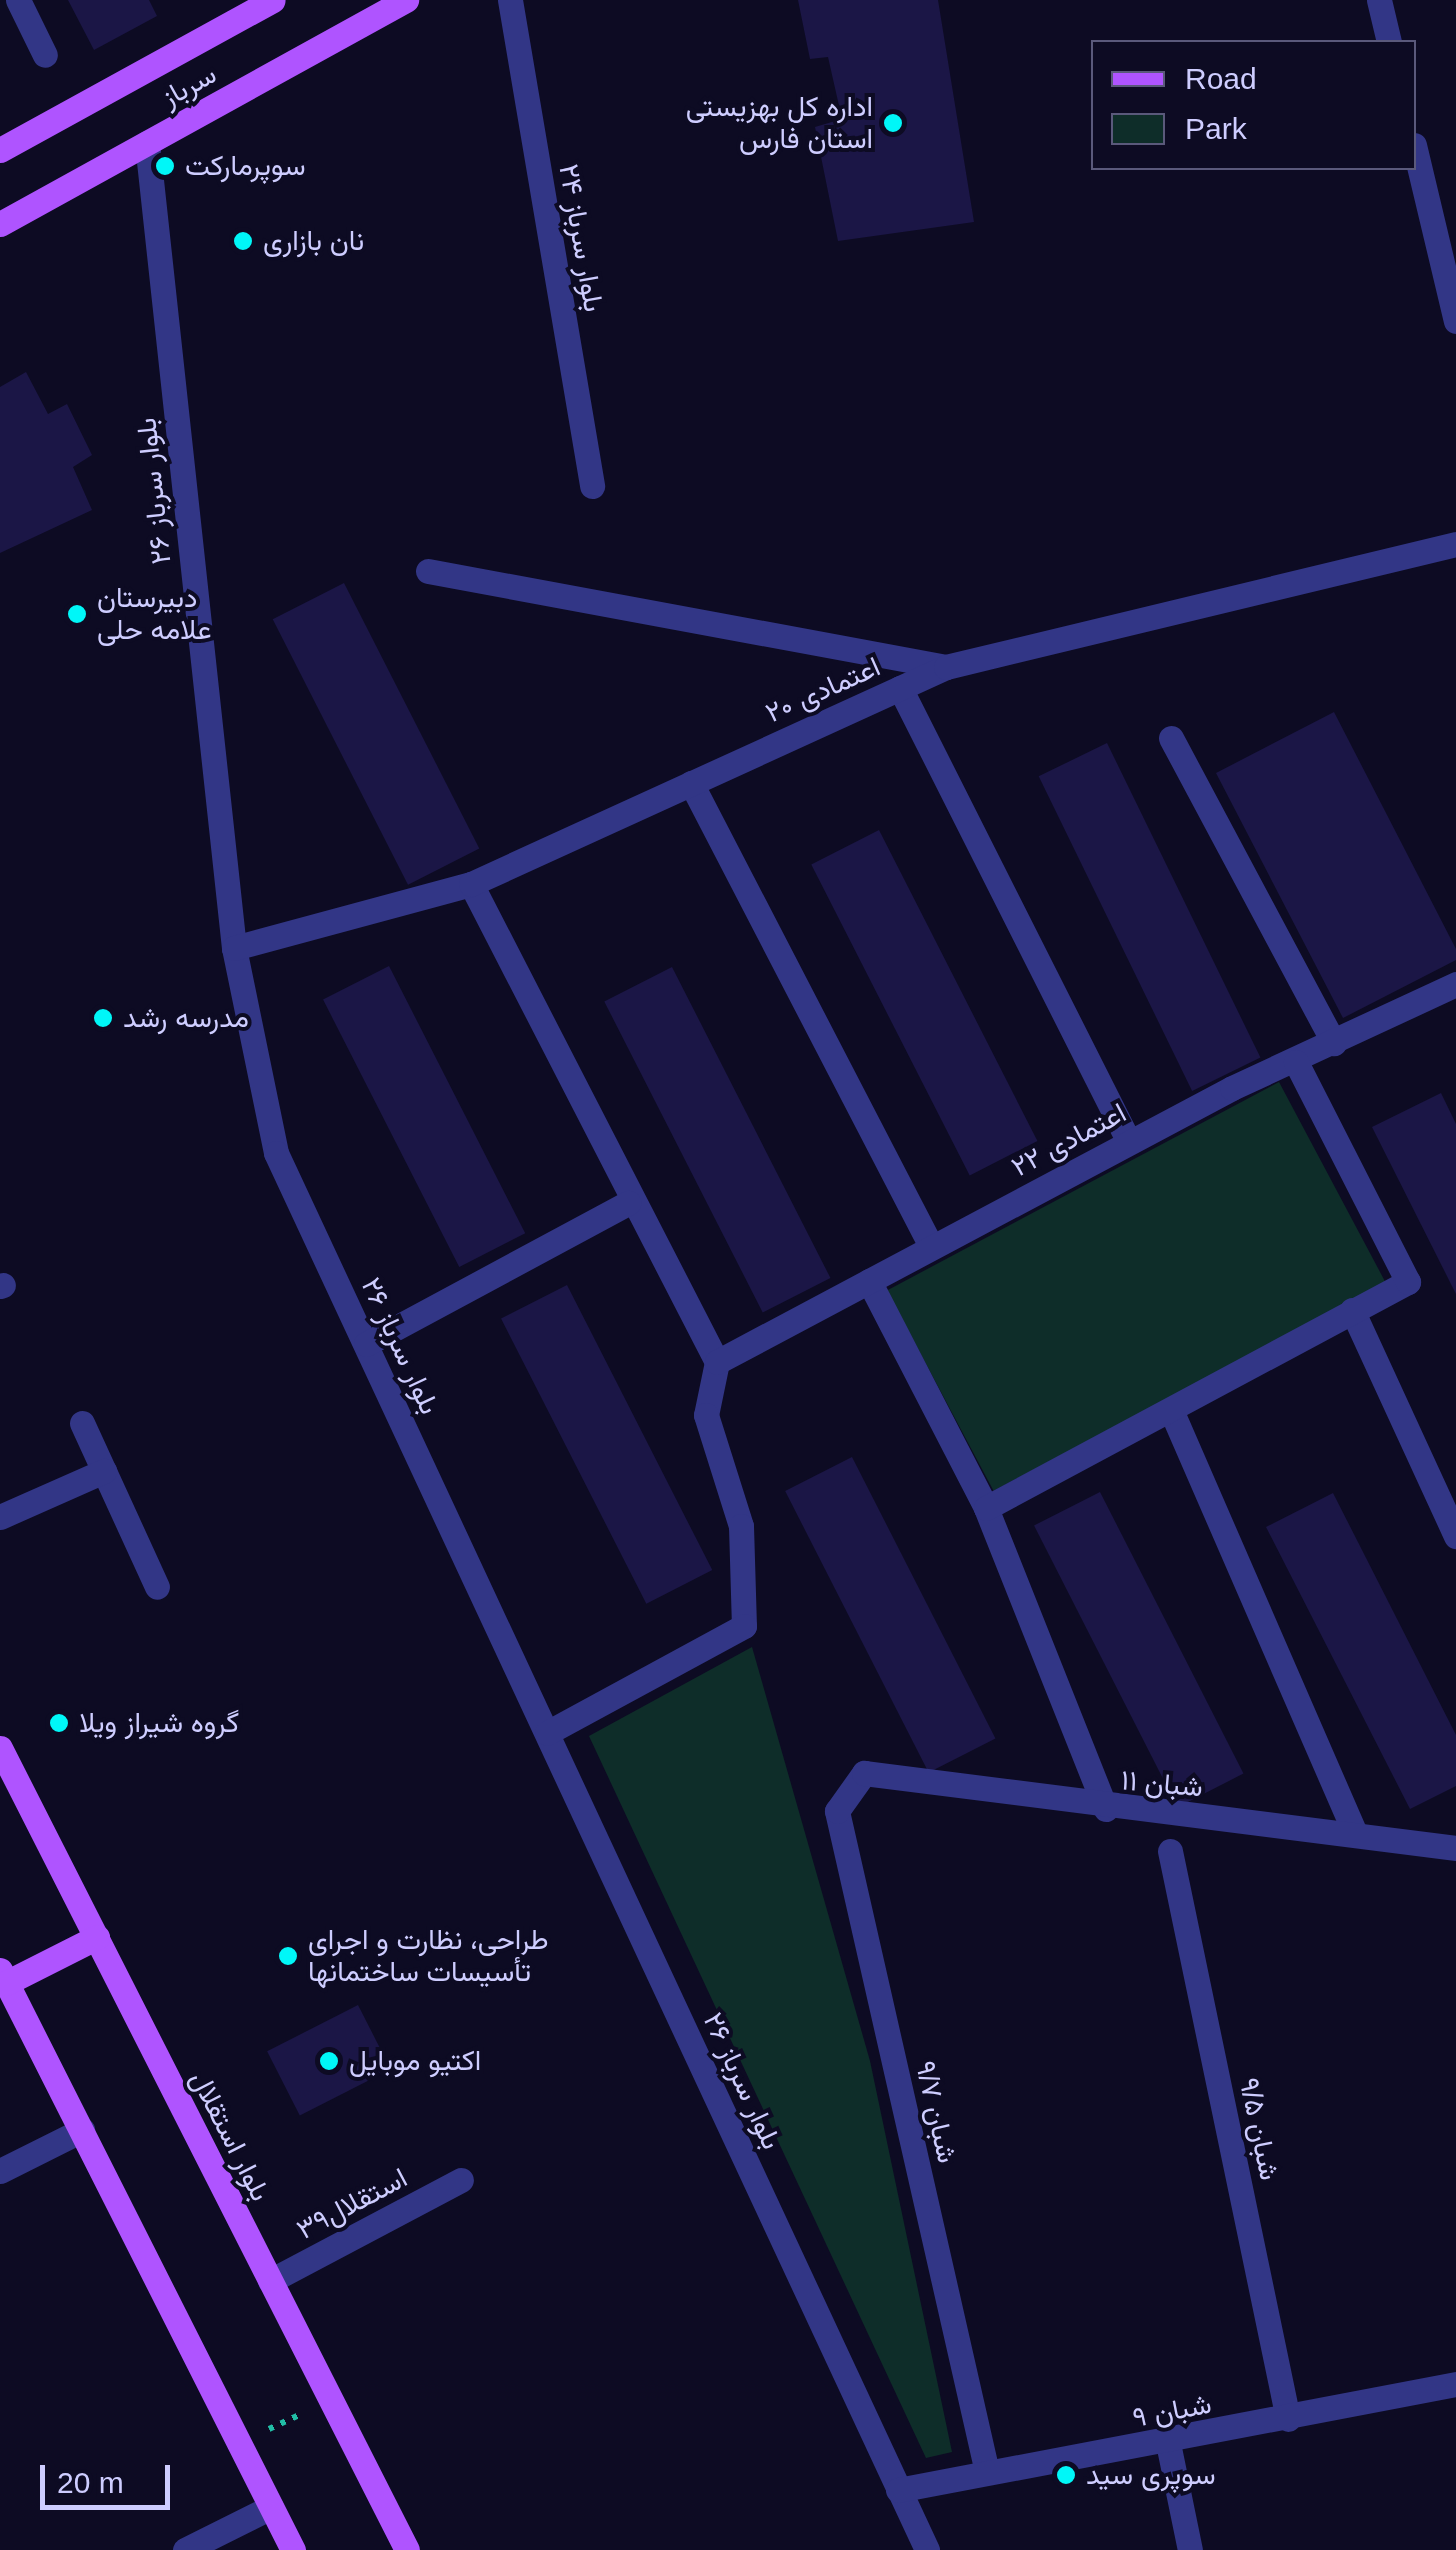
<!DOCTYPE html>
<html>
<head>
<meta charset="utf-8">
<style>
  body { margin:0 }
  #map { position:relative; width:1456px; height:2550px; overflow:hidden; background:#0d0b23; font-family:Helvetica,Vazirmatn,sans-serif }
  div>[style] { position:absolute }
  .green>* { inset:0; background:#0e2d29; transform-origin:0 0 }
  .building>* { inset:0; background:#1b1646; transform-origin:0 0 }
  .path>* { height:6px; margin-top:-3px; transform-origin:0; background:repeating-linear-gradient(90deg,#22bea6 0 5px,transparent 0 13px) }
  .minor>* { height:25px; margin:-12.5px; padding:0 12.5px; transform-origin:12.5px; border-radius:12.5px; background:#323686 }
  .major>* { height:25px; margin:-12.5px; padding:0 12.5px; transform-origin:12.5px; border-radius:12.5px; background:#af54ff }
  .dots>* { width:28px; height:28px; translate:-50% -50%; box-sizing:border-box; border:5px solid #0d0b23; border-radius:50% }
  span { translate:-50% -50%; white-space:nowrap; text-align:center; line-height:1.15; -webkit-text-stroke:8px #0d0b23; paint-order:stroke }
  .street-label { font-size:28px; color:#cecdff }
  .poi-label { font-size:28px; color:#cecdff }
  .right { translate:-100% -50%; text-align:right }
  .left { translate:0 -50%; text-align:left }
  .legend { position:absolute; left:1091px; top:40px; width:325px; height:130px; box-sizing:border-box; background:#0d0b23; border:2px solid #5a597b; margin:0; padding:12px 18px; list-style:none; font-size:30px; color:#cecdff }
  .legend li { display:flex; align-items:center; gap:20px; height:50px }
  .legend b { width:50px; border:2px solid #5a597b }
  .scale { position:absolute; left:40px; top:2465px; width:130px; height:45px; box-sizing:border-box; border:5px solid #cecdff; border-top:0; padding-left:12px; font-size:30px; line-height:35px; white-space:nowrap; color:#cecdff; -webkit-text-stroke:8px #0d0b23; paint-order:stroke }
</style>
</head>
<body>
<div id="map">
  <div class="green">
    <i style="left:1279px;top:1082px;width:227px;height:444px;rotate:62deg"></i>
    <i style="clip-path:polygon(752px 1647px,870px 2061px,952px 2452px,926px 2458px,589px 1736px)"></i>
  </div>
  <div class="building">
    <i style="clip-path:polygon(68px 0,149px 0,157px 16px,94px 50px)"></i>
    <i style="clip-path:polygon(798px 0,938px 0,974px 222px,838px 241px,815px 127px,842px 119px,828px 57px,810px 59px)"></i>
    <i style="clip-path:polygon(26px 372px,48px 414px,67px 404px,92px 455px,73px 467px,92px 510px,0 553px,0 387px)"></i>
    <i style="left:344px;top:583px;width:298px;height:80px;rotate:63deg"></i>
    <i style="clip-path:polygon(1334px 712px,1456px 949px,1456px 960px,1343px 1018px,1216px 773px)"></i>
    <i style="left:1107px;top:743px;width:350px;height:76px;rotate:64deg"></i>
    <i style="left:879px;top:830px;width:349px;height:76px;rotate:63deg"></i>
    <i style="left:389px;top:966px;width:300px;height:74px;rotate:63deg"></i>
    <i style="left:672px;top:967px;width:349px;height:76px;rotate:63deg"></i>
    <i style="clip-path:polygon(1441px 1093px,1456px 1124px,1456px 1294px,1372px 1127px)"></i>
    <i style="left:567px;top:1285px;width:320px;height:74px;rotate:63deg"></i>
    <i style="left:852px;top:1457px;width:316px;height:75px;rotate:63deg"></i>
    <i style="left:1100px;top:1492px;width:316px;height:74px;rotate:63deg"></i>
    <i style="clip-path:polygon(1333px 1493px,1456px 1735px,1456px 1786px,1410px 1809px,1266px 1527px)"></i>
    <i style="left:358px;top:2005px;width:72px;height:102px;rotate:63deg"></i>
  </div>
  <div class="path">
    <i style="left:269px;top:2429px;width:38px;rotate:-25deg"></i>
  </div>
  <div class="minor">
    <i style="left:18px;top:0;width:61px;rotate:63.9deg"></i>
    <i style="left:510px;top:0;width:493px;rotate:80.4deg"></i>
    <i style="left:1379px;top:0;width:43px;rotate:76.6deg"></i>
    <i style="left:147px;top:143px;width:810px;rotate:83.83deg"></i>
    <i style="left:234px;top:948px;width:209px;rotate:78.4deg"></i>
    <i style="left:276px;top:1153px;width:1541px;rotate:65.01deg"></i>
    <i style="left:1414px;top:145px;width:181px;rotate:76.6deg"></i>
    <i style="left:428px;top:571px;width:527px;rotate:10.5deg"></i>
    <i style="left:900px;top:688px;width:508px;rotate:63.23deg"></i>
    <i style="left:1171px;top:738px;width:346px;rotate:61.9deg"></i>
    <i style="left:691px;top:783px;width:522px;rotate:62.6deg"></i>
    <i style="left:471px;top:884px;width:538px;rotate:62.77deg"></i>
    <i style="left:717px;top:1362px;width:54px;rotate:101.7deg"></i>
    <i style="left:706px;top:1415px;width:116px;rotate:72.5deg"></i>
    <i style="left:741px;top:1526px;width:100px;rotate:88.3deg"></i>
    <i style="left:744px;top:1626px;width:224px;rotate:151.5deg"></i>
    <i style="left:234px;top:948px;width:245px;rotate:-15.1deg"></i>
    <i style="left:471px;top:884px;width:522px;rotate:-24.55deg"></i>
    <i style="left:946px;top:667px;width:525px;rotate:-13.56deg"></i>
    <i style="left:869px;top:1281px;width:255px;rotate:62.7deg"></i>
    <i style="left:986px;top:1508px;width:324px;rotate:68.3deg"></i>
    <i style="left:0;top:1286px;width:3px;rotate:-18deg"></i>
    <i style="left:1352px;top:1310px;width:249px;rotate:65.3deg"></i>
    <i style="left:366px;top:1344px;width:298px;rotate:-28.3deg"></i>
    <i style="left:717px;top:1362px;width:583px;rotate:-28.01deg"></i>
    <i style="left:1232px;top:1088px;width:247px;rotate:-24.9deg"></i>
    <i style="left:1171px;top:1410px;width:461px;rotate:66.5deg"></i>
    <i style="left:82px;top:1423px;width:180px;rotate:65.4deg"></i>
    <i style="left:986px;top:1508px;width:479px;rotate:-28.2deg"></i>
    <i style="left:1408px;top:1282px;width:247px;rotate:-117deg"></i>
    <i style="left:0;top:1517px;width:114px;rotate:-23.9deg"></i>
    <i style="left:1170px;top:1851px;width:580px;rotate:78.26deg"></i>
    <i style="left:0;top:2171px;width:92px;rotate:-26.6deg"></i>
    <i style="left:270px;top:2281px;width:216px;rotate:-27.9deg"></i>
    <i style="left:1168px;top:2443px;width:109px;rotate:78.4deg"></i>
    <i style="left:987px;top:2472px;width:678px;rotate:-102.79deg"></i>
    <i style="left:837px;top:1811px;width:47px;rotate:-54.6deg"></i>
    <i style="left:864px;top:1773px;width:597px;rotate:7.22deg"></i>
    <i style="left:898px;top:2490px;width:568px;rotate:-10.76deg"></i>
    <i style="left:185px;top:2550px;width:96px;rotate:-26.6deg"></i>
  </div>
  <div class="major">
    <i style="left:0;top:150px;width:311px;rotate:-28.8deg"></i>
    <i style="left:0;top:224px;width:464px;rotate:-28.9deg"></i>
    <i style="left:0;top:1748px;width:899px;rotate:63.09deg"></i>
    <i style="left:0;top:1970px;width:650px;rotate:63.2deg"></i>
    <i style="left:6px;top:1983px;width:102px;rotate:-26.8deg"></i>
  </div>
  <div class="dots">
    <i style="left:893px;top:123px;background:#00f7f8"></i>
    <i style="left:165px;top:166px;background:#00f7f8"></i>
    <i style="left:243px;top:241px;background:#00f7f8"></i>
    <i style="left:77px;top:614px;background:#00f7f8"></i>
    <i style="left:103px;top:1018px;background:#00f7f8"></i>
    <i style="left:59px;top:1723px;background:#00f7f8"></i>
    <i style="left:288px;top:1956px;background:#00f7f8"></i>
    <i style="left:329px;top:2061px;background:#00f7f8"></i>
    <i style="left:1066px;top:2475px;background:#00f7f8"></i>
  </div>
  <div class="street-label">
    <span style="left:189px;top:86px;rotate:-29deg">سرباز</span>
    <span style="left:581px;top:238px;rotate:80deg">۲۴ بلوار سرباز</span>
    <span style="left:154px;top:491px;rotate:-96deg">۲۶ بلوار سرباز</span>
    <span style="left:823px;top:690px;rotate:-24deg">۲۰ اعتمادی</span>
    <span style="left:1069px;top:1140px;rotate:-28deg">۲۲ اعتمادی</span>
    <span style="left:400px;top:1346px;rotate:65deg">۲۶ بلوار سرباز</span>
    <span style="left:1162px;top:1784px;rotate:5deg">۱۱ شبان</span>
    <span style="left:742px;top:2081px;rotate:65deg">۲۶ بلوار سرباز</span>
    <span style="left:936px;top:2112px;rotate:77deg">۹/۷ شبان</span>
    <span style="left:1259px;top:2129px;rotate:78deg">۹/۵ شبان</span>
    <span style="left:230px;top:2136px;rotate:63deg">بلوار استقلال</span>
    <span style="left:352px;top:2204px;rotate:-28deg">استقلال۳۹</span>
    <span style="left:1172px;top:2411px;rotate:-11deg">۹ شبان</span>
  </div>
  <div class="poi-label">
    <span class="right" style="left:873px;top:123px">اداره کل بهزیستی<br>استان فارس</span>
    <span class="left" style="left:185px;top:166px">سوپرمارکت</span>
    <span class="left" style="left:263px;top:241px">نان بازاری</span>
    <span class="left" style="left:97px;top:614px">دبیرستان<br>علامه حلی</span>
    <span class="left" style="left:123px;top:1018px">مدرسه رشد</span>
    <span class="left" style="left:79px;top:1723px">گروه شیراز ویلا</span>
    <span class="left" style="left:308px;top:1956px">طراحی، نظارت و اجرای<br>تأسیسات ساختمانها</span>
    <span class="left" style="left:349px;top:2061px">اکتیو موبایل</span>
    <span class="left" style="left:1086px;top:2475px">سوپری سید</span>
  </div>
  <ul class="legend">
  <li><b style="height:12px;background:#af54ff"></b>Road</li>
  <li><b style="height:28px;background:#0e2d29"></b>Park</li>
  </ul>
  <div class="scale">20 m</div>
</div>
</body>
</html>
